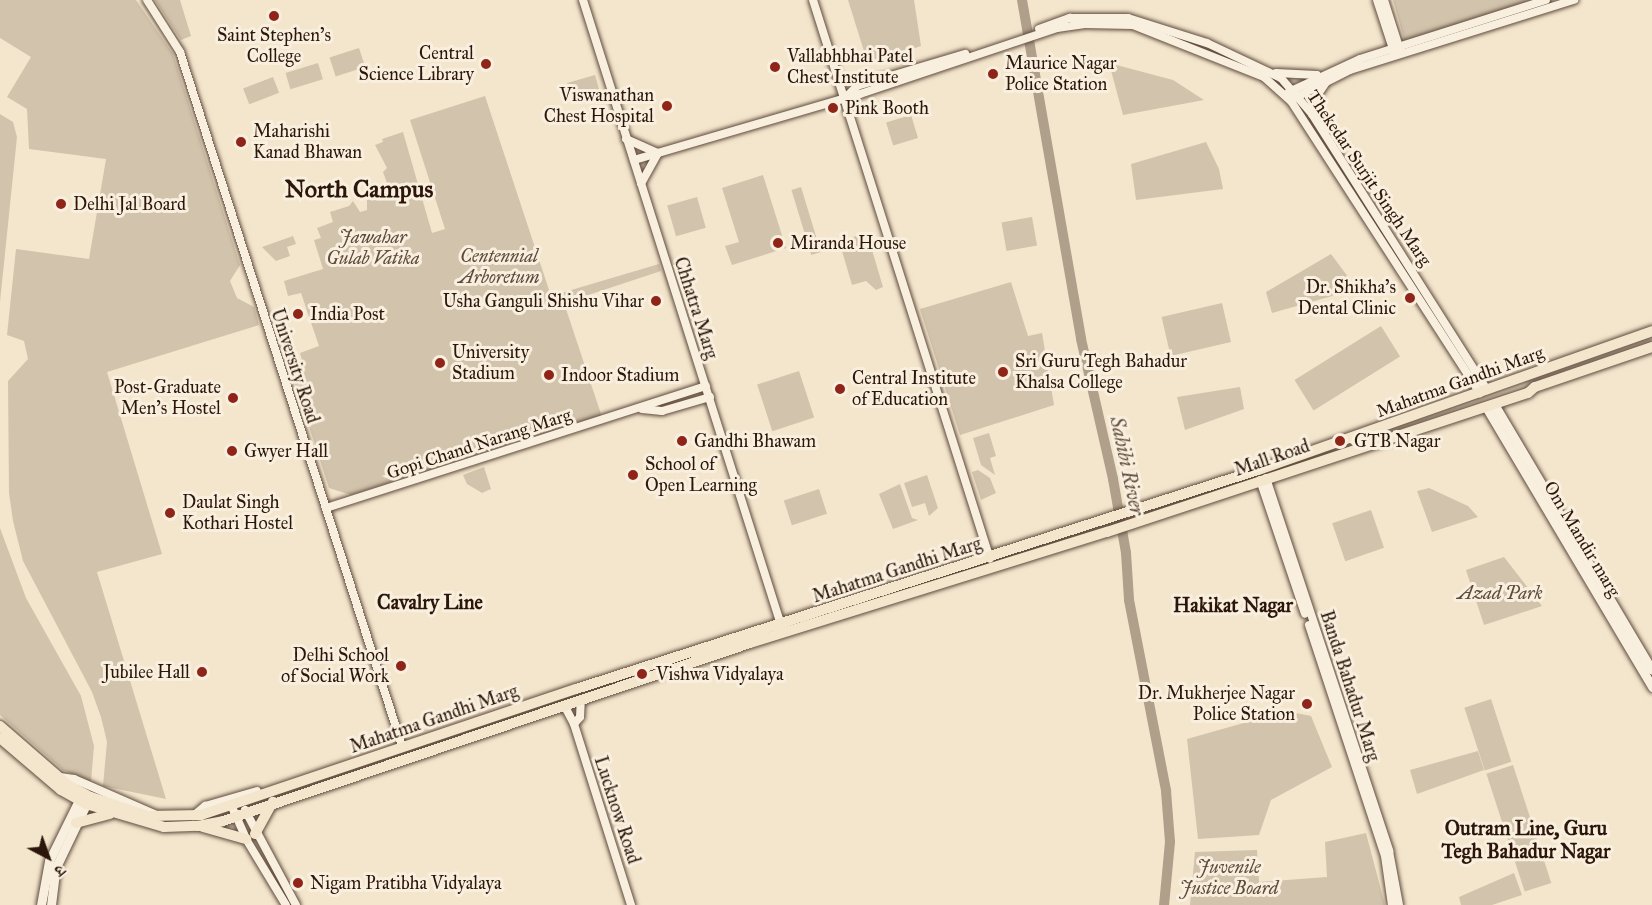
<!DOCTYPE html>
<html>
<head>
<meta charset="utf-8">
<style>
  body { margin:0 }
  #map { position:relative; width:1652px; height:905px; overflow:hidden; background:#f4e6cd; font-family:"IM FELL Great Primer","Noto Serif Devanagari",serif }
  div>[style] { position:absolute }
  .green>* { inset:0; background:#d2c3ac; transform-origin:0 0 }
  .river>* { height:10px; margin:-5px; padding:0 5px; transform-origin:5px; border-radius:5px; background:#b09f8b }
  .roads { filter:drop-shadow(0 0 2px #5e4a3c) drop-shadow(0 0 2px #5e4a3c) }
  .tertiary>* { height:8px; margin:-4px; padding:0 4px; transform-origin:4px; border-radius:4px; background:#f8efde }
  .secondary>* { height:9px; margin:-4.5px; padding:0 4.5px; transform-origin:4.5px; border-radius:4.5px; background:#f8efde }
  .primary>* { height:10px; margin:-5px; padding:0 5px; transform-origin:5px; border-radius:5px; background:#f4e6cd }
  .dots>* { width:16px; height:16px; translate:-50% -50%; box-sizing:border-box; border:3px solid #f8efde; border-radius:50% }
  span { translate:-50% -50%; white-space:nowrap; text-align:center; line-height:1.15; -webkit-text-stroke:6px #f8efde; paint-order:stroke }
  .poi-label { font-size:18px; color:#2c160b }
  .right { translate:-100% -50%; text-align:right }
  .left { translate:0 -50%; text-align:left }
  .street-label { font-size:18px; color:#2c160b }
  .park-label { font-size:18px; color:#5e4a3b; font-style:italic }
  .water-label { font-size:20px; color:#614d3e; font-style:italic }
  .neighbourhood-label { font-size:20px; color:#2c160b; font-weight:700 }
  .district-label { font-size:24px; color:#2c160b; font-weight:700 }
  .north { position:absolute; left:18px; top:827px; width:60px; height:60px; -webkit-text-stroke:4px #f8efde; paint-order:stroke; rotate:139deg; font-size:16px; font-weight:700; line-height:24px; text-align:center; color:#2c160b }
  .north::after { content:''; display:block; margin:auto; width:21px; height:27px; background:#2c160b; clip-path:polygon(50% 0,100% 100%,50% 72%,0 100%) }
</style>
</head>
<body>
<div id="map">
  <div class="green">
    <i style="clip-path:polygon(0 0,136px 0,173px 54px,240px 265px,230px 281px,237px 298px,254px 307px,259px 325px,107px 372px,162px 554px,97px 572px,166px 799px,103px 786px,107px 742px,101px 717px,92px 692px,23px 561px,13px 521px,9px 493px,8px 381px,28px 359px,24px 341px,7px 335px,16px 249px,89px 259px,106px 159px,29px 149px,27px 109px,7px 97px,31px 57px,0 38px)"></i>
    <i style="clip-path:polygon(155px 0,180px 0,191px 36px,181px 40px)"></i>
    <i style="clip-path:polygon(848px 0,914px 0,921px 46px,868px 64px)"></i>
    <i style="clip-path:polygon(1393px 0,1540px 0,1405px 42px)"></i>
    <i style="left:359px;top:48px;width:20px;height:31px;rotate:72deg"></i>
    <i style="left:318px;top:63px;width:17px;height:34px;rotate:73deg"></i>
    <i style="clip-path:polygon(1109px 63px,1173px 80px,1204px 100px,1123px 115px)"></i>
    <i style="left:595px;top:75px;width:19px;height:29px;rotate:74deg"></i>
    <i style="left:273px;top:77px;width:17px;height:32px;rotate:69deg"></i>
    <i style="clip-path:polygon(485px 96px,551px 296px,659px 264px,661px 271px,564px 303px,602px 417px,519px 443px,515px 440px,501px 448px,351px 495px,329px 488px,290px 368px,303px 364px,300px 353px,319px 346px,301px 293px,288px 296px,284px 281px,323px 269px,314px 240px,321px 238px,317px 228px,333px 222px,330px 212px,349px 206px,353px 201px,360px 212px,367px 210px,367px 197px,382px 194px,381px 188px,388px 186px,383px 172px,387px 168px,375px 145px,383px 142px,382px 139px,403px 132px,432px 233px,445px 229px,410px 120px)"></i>
    <i style="clip-path:polygon(0 114px,13px 122px,17px 137px,0 302px)"></i>
    <i style="left:911px;top:115px;width:24px;height:26px;rotate:73deg"></i>
    <i style="clip-path:polygon(1206px 142px,1219px 169px,1223px 189px,1136px 200px,1131px 164px)"></i>
    <i style="clip-path:polygon(763px 175px,786px 248px,732px 265px,725px 246px,739px 242px,722px 188px)"></i>
    <i style="left:801px;top:187px;width:68px;height:10px;rotate:73deg"></i>
    <i style="left:697px;top:197px;width:32px;height:31px;rotate:74deg"></i>
    <i style="left:1032px;top:217px;width:29px;height:31px;rotate:80deg"></i>
    <i style="clip-path:polygon(867px 233px,883px 287px,876px 290px,866px 281px,852px 285px,839px 241px)"></i>
    <i style="clip-path:polygon(293px 236px,296px 244px,287px 247px,290px 256px,276px 261px,262px 247px)"></i>
    <i style="clip-path:polygon(1331px 254px,1357px 289px,1272px 313px,1266px 292px)"></i>
    <i style="clip-path:polygon(1011px 282px,1028px 336px,1042px 333px,1054px 405px,960px 435px,920px 309px)"></i>
    <i style="left:1222px;top:303px;width:40px;height:62px;rotate:77deg"></i>
    <i style="left:1381px;top:326px;width:36px;height:102px;rotate:58deg"></i>
    <i style="left:799px;top:371px;width:49px;height:44px;rotate:72deg"></i>
    <i style="clip-path:polygon(1240px 387px,1244px 409px,1185px 430px,1177px 397px)"></i>
    <i style="clip-path:polygon(989px 433px,996px 456px,990px 458px,995px 475px,981px 465px,973px 438px)"></i>
    <i style="clip-path:polygon(484px 467px,491px 489px,482px 493px,467px 484px,463px 475px)"></i>
    <i style="clip-path:polygon(978px 470px,990px 478px,996px 493px,981px 500px,972px 472px)"></i>
    <i style="clip-path:polygon(927px 475px,938px 508px,929px 516px,925px 503px,912px 507px,904px 483px)"></i>
    <i style="clip-path:polygon(900px 484px,912px 518px,918px 520px,893px 529px,879px 494px)"></i>
    <i style="clip-path:polygon(1429px 488px,1468px 506px,1478px 517px,1432px 532px,1417px 491px)"></i>
    <i style="left:819px;top:489px;width:26px;height:37px;rotate:72deg"></i>
    <i style="left:1371px;top:510px;width:40px;height:41px;rotate:71deg"></i>
    <i style="clip-path:polygon(0 528px,26px 598px,81px 696px,94px 746px,91px 782px,63px 770px,0 715px)"></i>
    <i style="clip-path:polygon(1504px 557px,1542px 606px,1484px 625px,1466px 570px)"></i>
    <i style="left:1491px;top:699px;width:66px;height:28px;rotate:72deg"></i>
    <i style="clip-path:polygon(1286px 711px,1311px 716px,1332px 767px,1271px 800px,1259px 835px,1198px 839px,1187px 739px)"></i>
    <i style="clip-path:polygon(1478px 751px,1484px 770px,1417px 794px,1410px 770px)"></i>
    <i style="left:1513px;top:765px;width:124px;height:28px;rotate:72deg"></i>
    <i style="clip-path:polygon(1366px 833px,1385px 905px,1190px 905px,1195px 852px,1257px 850px,1259px 882px,1327px 877px,1325px 842px)"></i>
    <i style="clip-path:polygon(1514px 873px,1522px 895px,1492px 905px,1461px 905px,1459px 897px)"></i>
  </div>
  <div class="river">
    <i style="left:1022px;top:0;width:344px;rotate:80.1deg"></i>
    <i style="left:1081px;top:339px;width:144px;rotate:77.1deg"></i>
    <i style="left:1113px;top:479px;width:75px;rotate:80deg"></i>
    <i style="left:1126px;top:553px;width:47px;rotate:86.3deg"></i>
    <i style="left:1129px;top:600px;width:195px;rotate:79deg"></i>
    <i style="left:1166px;top:791px;width:51px;rotate:85.5deg"></i>
    <i style="left:1170px;top:842px;width:63px;rotate:95.4deg"></i>
  </div>
  <div class="roads">
    <div class="tertiary">
      <i style="left:147px;top:0;width:62px;rotate:57.6deg"></i>
      <i style="left:180px;top:52px;width:729px;rotate:72.26deg"></i>
      <i style="left:583px;top:0;width:656px;rotate:72.42deg"></i>
      <i style="left:813px;top:0;width:586px;rotate:72.43deg"></i>
      <i style="left:1377px;top:0;width:55px;rotate:71.9deg"></i>
      <i style="left:1384px;top:0;width:52px;rotate:72.3deg"></i>
      <i style="left:1039px;top:29px;width:33px;rotate:-20deg"></i>
      <i style="left:1070px;top:18px;width:58px"></i>
      <i style="left:1128px;top:18px;width:83px;rotate:17.6deg"></i>
      <i style="left:1207px;top:43px;width:82px;rotate:25.3deg"></i>
      <i style="left:1281px;top:78px;width:48px;rotate:49.3deg"></i>
      <i style="left:1312px;top:114px;width:327px;rotate:57.6deg"></i>
      <i style="left:1276px;top:73px;width:41px;rotate:2.8deg"></i>
      <i style="left:1289px;top:92px;width:78px;rotate:-24.9deg"></i>
      <i style="left:1360px;top:59px;width:195px;rotate:-17.6deg"></i>
      <i style="left:849px;top:94px;width:11px;rotate:-45deg"></i>
      <i style="left:857px;top:86px;width:113px;rotate:-16.5deg"></i>
      <i style="left:1293px;top:99px;width:64px;rotate:-27deg"></i>
      <i style="left:1350px;top:70px;width:235px;rotate:-17.4deg"></i>
      <i style="left:1312px;top:114px;width:14px;rotate:-82deg"></i>
      <i style="left:1314px;top:100px;width:23px;rotate:-56deg"></i>
      <i style="left:626px;top:139px;width:35px;rotate:24deg"></i>
      <i style="left:658px;top:153px;width:35px;rotate:119deg"></i>
      <i style="left:634px;top:160px;width:235px;rotate:-16.3deg"></i>
      <i style="left:860px;top:94px;width:208px;rotate:-18.5deg"></i>
      <i style="left:1057px;top:28px;width:28px;rotate:-8deg"></i>
      <i style="left:1085px;top:24px;width:48px;rotate:1.2deg"></i>
      <i style="left:1133px;top:25px;width:141px;rotate:21.7deg"></i>
      <i style="left:1264px;top:77px;width:36px;rotate:42deg"></i>
      <i style="left:1291px;top:101px;width:348px;rotate:57.1deg"></i>
      <i style="left:642px;top:409px;width:20px;rotate:6deg"></i>
      <i style="left:662px;top:411px;width:50px;rotate:-16.3deg"></i>
      <i style="left:1266px;top:478px;width:393px;rotate:71.7deg"></i>
      <i style="left:1389px;top:851px;width:55px;rotate:79.5deg"></i>
      <i style="left:1260px;top:480px;width:141px;rotate:71.4deg"></i>
      <i style="left:326px;top:508px;width:399px;rotate:-17.8deg"></i>
      <i style="left:1309px;top:625px;width:243px;rotate:71.8deg"></i>
      <i style="left:1385px;top:856px;width:49px;rotate:81.9deg"></i>
      <i style="left:564px;top:705px;width:21px;rotate:62deg"></i>
      <i style="left:574px;top:724px;width:190px;rotate:72.5deg"></i>
      <i style="left:574px;top:724px;width:9px;rotate:-49deg"></i>
      <i style="left:580px;top:717px;width:17px;rotate:-87deg"></i>
      <i style="left:60px;top:777px;width:14px;rotate:8deg"></i>
      <i style="left:74px;top:779px;width:93px;rotate:23.5deg"></i>
      <i style="left:232px;top:807px;width:35px;rotate:66deg"></i>
      <i style="left:246px;top:839px;width:77px;rotate:58.8deg"></i>
      <i style="left:245px;top:810px;width:108px;rotate:61.8deg"></i>
      <i style="left:193px;top:816px;width:16px;rotate:-40deg"></i>
      <i style="left:205px;top:806px;width:54px;rotate:-16.1deg"></i>
    </div>
    <div class="secondary">
      <i style="left:1494px;top:404px;width:309px;rotate:59.3deg"></i>
      <i style="left:1486px;top:407px;width:326px;rotate:59.3deg"></i>
      <i style="left:41px;top:905px;width:45px;rotate:-79.7deg"></i>
      <i style="left:49px;top:861px;width:72px;rotate:-63.8deg"></i>
      <i style="left:51px;top:905px;width:38px;rotate:-83deg"></i>
      <i style="left:56px;top:867px;width:76px;rotate:-64.4deg"></i>
    </div>
    <div class="primary">
      <i style="left:0;top:726px;width:90px;rotate:40.9deg"></i>
      <i style="left:68px;top:785px;width:26px;rotate:28deg"></i>
      <i style="left:91px;top:797px;width:60px;rotate:18.4deg"></i>
      <i style="left:148px;top:816px;width:53px;rotate:-1.1deg"></i>
      <i style="left:201px;top:815px;width:396px;rotate:-18.6deg"></i>
      <i style="left:576px;top:689px;width:716px;rotate:-17.8deg"></i>
      <i style="left:1258px;top:470px;width:418px;rotate:-19.4deg"></i>
      <i style="left:0;top:738px;width:80px;rotate:40.4deg"></i>
      <i style="left:61px;top:790px;width:29px;rotate:29deg"></i>
      <i style="left:86px;top:804px;width:81px;rotate:16.4deg"></i>
      <i style="left:164px;top:827px;width:34px;rotate:-2deg"></i>
      <i style="left:198px;top:826px;width:25px;rotate:-11deg"></i>
      <i style="left:223px;top:821px;width:556px;rotate:-18.66deg"></i>
      <i style="left:750px;top:643px;width:374px;rotate:-17.3deg"></i>
      <i style="left:1107px;top:532px;width:443px;rotate:-18.3deg"></i>
      <i style="left:1528px;top:393px;width:9px;rotate:-41deg"></i>
      <i style="left:1535px;top:387px;width:124px;rotate:-18.9deg"></i>
      <i style="left:76px;top:823px;width:35px;rotate:-15deg"></i>
      <i style="left:203px;top:827px;width:45px;rotate:15.6deg"></i>
      <i style="left:255px;top:834px;width:37px;rotate:-61deg"></i>
    </div>
  </div>
  <div class="dots">
    <i style="left:274px;top:16px;background:#8f2418"></i>
    <i style="left:486px;top:64px;background:#8f2418"></i>
    <i style="left:775px;top:67px;background:#8f2418"></i>
    <i style="left:993px;top:74px;background:#8f2418"></i>
    <i style="left:667px;top:106px;background:#8f2418"></i>
    <i style="left:833px;top:108px;background:#8f2418"></i>
    <i style="left:241px;top:142px;background:#8f2418"></i>
    <i style="left:61px;top:204px;background:#8f2418"></i>
    <i style="left:778px;top:243px;background:#8f2418"></i>
    <i style="left:1410px;top:298px;background:#8f2418"></i>
    <i style="left:656px;top:301px;background:#8f2418"></i>
    <i style="left:298px;top:314px;background:#8f2418"></i>
    <i style="left:440px;top:363px;background:#8f2418"></i>
    <i style="left:1003px;top:372px;background:#8f2418"></i>
    <i style="left:549px;top:375px;background:#8f2418"></i>
    <i style="left:840px;top:389px;background:#8f2418"></i>
    <i style="left:233px;top:398px;background:#8f2418"></i>
    <i style="left:682px;top:441px;background:#8f2418"></i>
    <i style="left:1340px;top:441px;background:#8f2418"></i>
    <i style="left:232px;top:451px;background:#8f2418"></i>
    <i style="left:633px;top:475px;background:#8f2418"></i>
    <i style="left:170px;top:513px;background:#8f2418"></i>
    <i style="left:401px;top:666px;background:#8f2418"></i>
    <i style="left:202px;top:672px;background:#8f2418"></i>
    <i style="left:642px;top:674px;background:#8f2418"></i>
    <i style="left:1307px;top:704px;background:#8f2418"></i>
    <i style="left:298px;top:883px;background:#8f2418"></i>
  </div>
  <div class="poi-label">
    <span style="left:274px;top:46px">Saint Stephen's<br>College</span>
    <span class="right" style="left:474px;top:64px">Central<br>Science Library</span>
    <span class="left" style="left:787px;top:67px">Vallabhbhai Patel<br>Chest Institute</span>
    <span class="left" style="left:1005px;top:74px">Maurice Nagar<br>Police Station</span>
    <span class="right" style="left:654px;top:106px">Viswanathan<br>Chest Hospital</span>
    <span class="left" style="left:845px;top:108px">Pink Booth</span>
    <span class="left" style="left:253px;top:142px">Maharishi<br>Kanad Bhawan</span>
    <span class="left" style="left:73px;top:204px">Delhi Jal Board</span>
    <span class="left" style="left:790px;top:243px">Miranda House</span>
    <span class="right" style="left:1396px;top:298px">Dr. Shikha's<br>Dental Clinic</span>
    <span class="right" style="left:644px;top:301px">Usha Ganguli Shishu Vihar</span>
    <span class="left" style="left:310px;top:314px">India Post</span>
    <span class="left" style="left:452px;top:363px">University<br>Stadium</span>
    <span class="left" style="left:1015px;top:372px">Sri Guru Tegh Bahadur<br>Khalsa College</span>
    <span class="left" style="left:561px;top:375px">Indoor Stadium</span>
    <span class="left" style="left:852px;top:389px">Central Institute<br>of Education</span>
    <span class="right" style="left:221px;top:398px">Post-Graduate<br>Men's Hostel</span>
    <span class="left" style="left:694px;top:441px">Gandhi Bhawam</span>
    <span class="left" style="left:1354px;top:441px">GTB Nagar</span>
    <span class="left" style="left:244px;top:451px">Gwyer Hall</span>
    <span class="left" style="left:645px;top:475px">School of<br>Open Learning</span>
    <span class="left" style="left:182px;top:513px">Daulat Singh<br>Kothari Hostel</span>
    <span class="right" style="left:389px;top:666px">Delhi School<br>of Social Work</span>
    <span class="right" style="left:190px;top:672px">Jubilee Hall</span>
    <span class="left" style="left:656px;top:674px">Vishwa Vidyalaya</span>
    <span class="right" style="left:1295px;top:704px">Dr. Mukherjee Nagar<br>Police Station</span>
    <span class="left" style="left:310px;top:883px">Nigam Pratibha Vidyalaya</span>
  </div>
  <div class="street-label">
    <span style="left:1369px;top:178px;rotate:56deg">Thekedar Surjit Singh Marg</span>
    <span style="left:696px;top:308px;rotate:72deg">Chhatra Marg</span>
    <span style="left:295px;top:366px;rotate:72deg">University Road</span>
    <span style="left:1460px;top:382px;rotate:-20deg">Mahatma Gandhi Marg</span>
    <span style="left:479px;top:444px;rotate:-18deg">Gopi Chand Narang Marg</span>
    <span style="left:1272px;top:458px;rotate:-19deg">Mall Road</span>
    <span style="left:1582px;top:539px;rotate:59deg">Om Mandir marg</span>
    <span style="left:897px;top:570px;rotate:-18deg">Mahatma Gandhi Marg</span>
    <span style="left:1350px;top:686px;rotate:72deg">Banda Bahadur Marg</span>
    <span style="left:434px;top:719px;rotate:-19deg">Mahatma Gandhi Marg</span>
    <span style="left:617px;top:810px;rotate:72deg">Lucknow Road</span>
  </div>
  <div class="park-label">
    <span style="left:373px;top:248px">Jawahar<br>Gulab Vatika</span>
    <span style="left:499px;top:267px">Centennial<br>Arboretum</span>
    <span style="left:1500px;top:593px">Azad Park</span>
    <span style="left:1229px;top:878px">Juvenile<br>Justice Board</span>
  </div>
  <div class="water-label">
    <span style="left:1127px;top:466px;rotate:78deg">Sahibi River</span>
  </div>
  <div class="neighbourhood-label">
    <span style="left:430px;top:602px">Cavalry Line</span>
    <span style="left:1233px;top:605px">Hakikat Nagar</span>
    <span style="left:1526px;top:840px">Outram Line, Guru<br>Tegh Bahadur Nagar</span>
  </div>
  <div class="district-label">
    <span style="left:359px;top:190px">North Campus</span>
  </div>
  <div class="north">उ</div>
</div>
</body>
</html>
